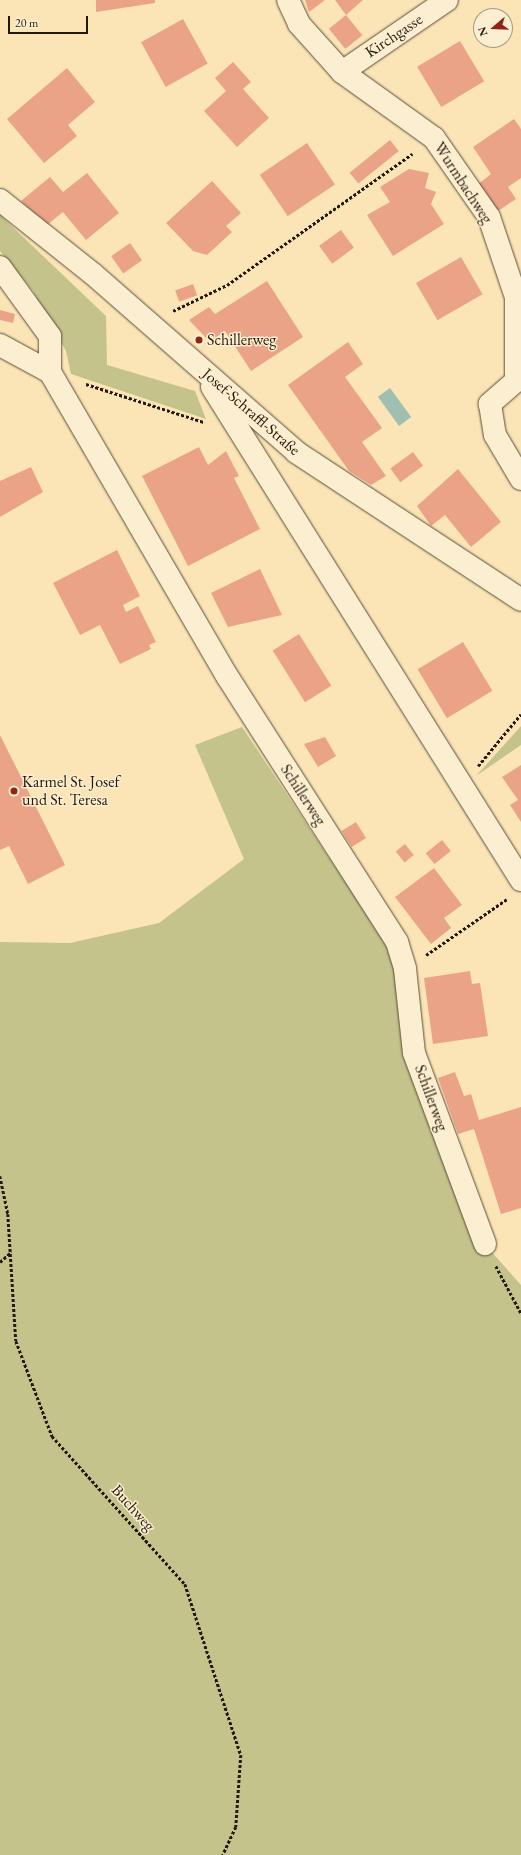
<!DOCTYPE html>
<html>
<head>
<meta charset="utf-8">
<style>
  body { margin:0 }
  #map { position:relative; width:521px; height:1855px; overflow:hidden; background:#fbe5b6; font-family:"EB Garamond",serif }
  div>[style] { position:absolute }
  .green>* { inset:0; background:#c3c38b }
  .water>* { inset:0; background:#9fbfb0; transform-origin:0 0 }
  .building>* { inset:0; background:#eba387; transform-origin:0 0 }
  .path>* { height:2.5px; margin-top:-1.25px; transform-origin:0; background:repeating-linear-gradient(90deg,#24190e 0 3px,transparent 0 5px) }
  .roads { filter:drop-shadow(0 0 1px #5a4c38) drop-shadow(0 0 1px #5a4c38) }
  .street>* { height:22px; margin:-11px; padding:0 11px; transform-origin:11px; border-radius:11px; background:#fceed0 }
  .dots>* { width:11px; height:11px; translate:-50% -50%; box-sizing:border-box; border:2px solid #fceed0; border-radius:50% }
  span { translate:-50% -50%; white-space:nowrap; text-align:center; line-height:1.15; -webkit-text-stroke:3px #fceed0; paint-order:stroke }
  .street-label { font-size:16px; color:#24190e }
  .poi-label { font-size:16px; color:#24190e }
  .left { translate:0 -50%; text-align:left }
  .north { position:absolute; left:473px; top:8px; width:40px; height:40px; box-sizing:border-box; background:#fceed0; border:1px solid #a69982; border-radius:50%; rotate:251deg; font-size:11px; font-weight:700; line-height:16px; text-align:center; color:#24190e }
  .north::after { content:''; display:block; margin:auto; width:14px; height:18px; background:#8f2418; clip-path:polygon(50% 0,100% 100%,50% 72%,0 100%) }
  .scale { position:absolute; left:8px; top:16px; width:80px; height:18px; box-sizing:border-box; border:2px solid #24190e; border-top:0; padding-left:5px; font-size:12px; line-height:14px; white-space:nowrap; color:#24190e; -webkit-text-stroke:3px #fceed0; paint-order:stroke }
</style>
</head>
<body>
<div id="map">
  <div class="green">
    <i style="clip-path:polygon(0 215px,106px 316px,107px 365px,195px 391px,206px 419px,71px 374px,66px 351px,33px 291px,0 251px)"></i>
    <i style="clip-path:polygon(521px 726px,521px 745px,476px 776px)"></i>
    <i style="clip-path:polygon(242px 727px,398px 961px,403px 1037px,489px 1249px,521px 1285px,521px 1855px,0 1855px,0 942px,70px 943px,159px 923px,244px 859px,195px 745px)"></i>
  </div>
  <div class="water">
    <i style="left:390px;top:388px;width:36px;height:15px;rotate:54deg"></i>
  </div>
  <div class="building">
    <i style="clip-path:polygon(96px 0,155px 0,155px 3px,96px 12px)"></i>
    <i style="clip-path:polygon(305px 0,325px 0,309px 12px)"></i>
    <i style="clip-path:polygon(335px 0,363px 0,346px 15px)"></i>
    <i style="left:346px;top:15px;width:26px;height:22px;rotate:51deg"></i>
    <i style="left:183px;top:19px;width:51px;height:48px;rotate:61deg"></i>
    <i style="left:460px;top:41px;width:47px;height:50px;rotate:59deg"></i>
    <i style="clip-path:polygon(233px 62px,251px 82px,243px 89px,269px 118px,237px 147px,204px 111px,226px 91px,215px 78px)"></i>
    <i style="clip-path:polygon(67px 68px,95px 102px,68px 125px,77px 136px,44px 163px,7px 119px)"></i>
    <i style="clip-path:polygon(514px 119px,521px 129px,521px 178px,508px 187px,516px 199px,495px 213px,477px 185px,491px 174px,473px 147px)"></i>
    <i style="left:390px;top:140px;width:14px;height:52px;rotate:51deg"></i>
    <i style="left:307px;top:143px;width:50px;height:57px;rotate:56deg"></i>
    <i style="clip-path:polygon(409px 169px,429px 173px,425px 188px,436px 192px,431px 204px,444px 224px,393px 256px,367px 215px,390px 202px,380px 187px)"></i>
    <i style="clip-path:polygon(87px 173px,119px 213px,86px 240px,63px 212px,47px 225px,21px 201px,50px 177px,63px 192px)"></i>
    <i style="clip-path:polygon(212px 181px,241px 213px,226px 226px,232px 232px,207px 255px,193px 251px,166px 223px)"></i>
    <i style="left:341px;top:230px;width:22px;height:27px;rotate:54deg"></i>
    <i style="left:130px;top:243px;width:21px;height:23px;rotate:55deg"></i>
    <i style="left:461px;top:257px;width:43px;height:52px;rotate:60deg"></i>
    <i style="clip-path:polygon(267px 281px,303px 337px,251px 371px,225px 331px,210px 342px,189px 320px,209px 307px,215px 314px)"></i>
    <i style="left:193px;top:284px;width:12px;height:19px;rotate:70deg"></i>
    <i style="clip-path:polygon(0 310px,15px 314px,13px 323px,0 320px)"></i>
    <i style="clip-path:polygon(348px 342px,363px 364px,345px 377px,382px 428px,362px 442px,386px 476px,371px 485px,349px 471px,288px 385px)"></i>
    <i style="clip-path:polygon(199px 447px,208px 465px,226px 451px,239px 476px,234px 478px,260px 529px,188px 566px,142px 476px)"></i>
    <i style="left:413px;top:452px;width:17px;height:28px;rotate:54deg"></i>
    <i style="clip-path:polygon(31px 467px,43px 492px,0 517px,0 481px)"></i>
    <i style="clip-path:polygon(458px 469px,501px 522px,471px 547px,445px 515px,431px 526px,417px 506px)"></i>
    <i style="clip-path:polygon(117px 550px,140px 596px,123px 605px,126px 612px,138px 606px,156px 642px,149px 645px,151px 649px,120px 664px,100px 625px,80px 635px,53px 583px)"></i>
    <i style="clip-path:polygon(260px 569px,282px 615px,228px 627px,211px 593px)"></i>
    <i style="left:299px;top:634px;width:61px;height:31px;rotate:58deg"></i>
    <i style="left:463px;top:642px;width:57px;height:53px;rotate:59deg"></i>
    <i style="clip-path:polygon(0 735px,65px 865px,28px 884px,9px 846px,0 850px)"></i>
    <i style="clip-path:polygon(325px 737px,336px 756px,318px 767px,304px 744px)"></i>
    <i style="clip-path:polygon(521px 765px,521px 822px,510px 805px,518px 800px,502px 777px)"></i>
    <i style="left:356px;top:822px;width:19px;height:17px;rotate:58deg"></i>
    <i style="left:442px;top:840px;width:14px;height:21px;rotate:51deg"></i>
    <i style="left:405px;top:844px;width:14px;height:12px;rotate:51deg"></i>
    <i style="clip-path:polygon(434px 868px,462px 905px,444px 918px,451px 928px,431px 944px,395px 897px)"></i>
    <i style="clip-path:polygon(470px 971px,472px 984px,480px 983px,488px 1036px,433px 1044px,424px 978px)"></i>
    <i style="clip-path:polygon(455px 1072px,464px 1096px,471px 1094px,479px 1120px,521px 1107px,521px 1208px,501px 1214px,474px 1129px,458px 1134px,438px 1078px)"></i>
  </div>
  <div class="path">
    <i style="left:173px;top:311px;width:60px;rotate:-25.7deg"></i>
    <i style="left:227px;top:285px;width:227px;rotate:-35.3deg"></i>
    <i style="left:86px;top:384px;width:124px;rotate:17.9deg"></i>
    <i style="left:478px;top:766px;width:67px;rotate:-50.4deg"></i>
    <i style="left:426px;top:955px;width:98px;rotate:-34.7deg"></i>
    <i style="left:0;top:1176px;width:39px;rotate:78deg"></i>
    <i style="left:8px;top:1214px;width:127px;rotate:86.4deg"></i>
    <i style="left:16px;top:1341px;width:102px;rotate:69.2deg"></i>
    <i style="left:52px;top:1436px;width:199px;rotate:48.1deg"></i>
    <i style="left:185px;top:1584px;width:180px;rotate:71.9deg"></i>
    <i style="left:241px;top:1755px;width:72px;rotate:94deg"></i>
    <i style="left:236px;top:1827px;width:31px;rotate:115deg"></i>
    <i style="left:0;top:1262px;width:15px;rotate:-42deg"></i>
    <i style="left:496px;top:1266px;width:53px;rotate:62deg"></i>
  </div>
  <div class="roads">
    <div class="street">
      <i style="left:288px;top:0;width:26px;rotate:65deg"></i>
      <i style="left:299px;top:24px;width:64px;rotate:48.1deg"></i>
      <i style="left:342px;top:72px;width:113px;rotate:35.7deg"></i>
      <i style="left:434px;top:138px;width:96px;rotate:55.2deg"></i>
      <i style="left:489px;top:217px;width:84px;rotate:71.4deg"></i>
      <i style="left:516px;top:297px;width:84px;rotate:90deg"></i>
      <i style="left:516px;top:381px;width:35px;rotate:139deg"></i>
      <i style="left:490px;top:404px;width:31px;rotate:81deg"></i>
      <i style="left:495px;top:435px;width:51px;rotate:59.4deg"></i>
      <i style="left:342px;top:72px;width:127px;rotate:-34.4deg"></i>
      <i style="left:0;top:200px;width:119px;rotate:38.5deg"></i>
      <i style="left:93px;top:274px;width:270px;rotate:41.2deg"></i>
      <i style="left:296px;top:452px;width:269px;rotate:33.3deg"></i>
      <i style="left:0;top:267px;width:85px;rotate:54.1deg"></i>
      <i style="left:50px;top:336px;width:36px;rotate:90deg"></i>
      <i style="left:50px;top:372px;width:352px;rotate:59.8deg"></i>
      <i style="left:227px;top:676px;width:316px;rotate:57.4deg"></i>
      <i style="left:397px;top:942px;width:28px;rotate:73deg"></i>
      <i style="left:405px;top:969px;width:84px;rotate:83.9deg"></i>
      <i style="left:414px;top:1053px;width:204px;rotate:69.6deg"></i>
      <i style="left:0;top:345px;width:57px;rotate:28.4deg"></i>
      <i style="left:212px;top:387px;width:582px;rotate:57.92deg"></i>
    </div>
  </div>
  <div class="dots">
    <i style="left:199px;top:340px;background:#8f2418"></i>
    <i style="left:14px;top:791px;background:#8f2418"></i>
  </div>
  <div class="street-label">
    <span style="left:394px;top:36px;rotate:-34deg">Kirchgasse</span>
    <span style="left:463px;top:183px;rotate:57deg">Wurmbachweg</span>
    <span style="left:251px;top:412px;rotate:41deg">Josef-Schraffl-Straße</span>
    <span style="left:303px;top:795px;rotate:57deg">Schillerweg</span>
    <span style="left:431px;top:1098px;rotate:70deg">Schillerweg</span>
    <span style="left:133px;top:1508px;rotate:48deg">Buchweg</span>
  </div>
  <div class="poi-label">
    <span class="left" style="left:207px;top:340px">Schillerweg</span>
    <span class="left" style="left:22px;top:791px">Karmel St. Josef<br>und St. Teresa</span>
  </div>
  <div class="north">N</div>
  <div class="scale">20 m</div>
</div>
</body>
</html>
